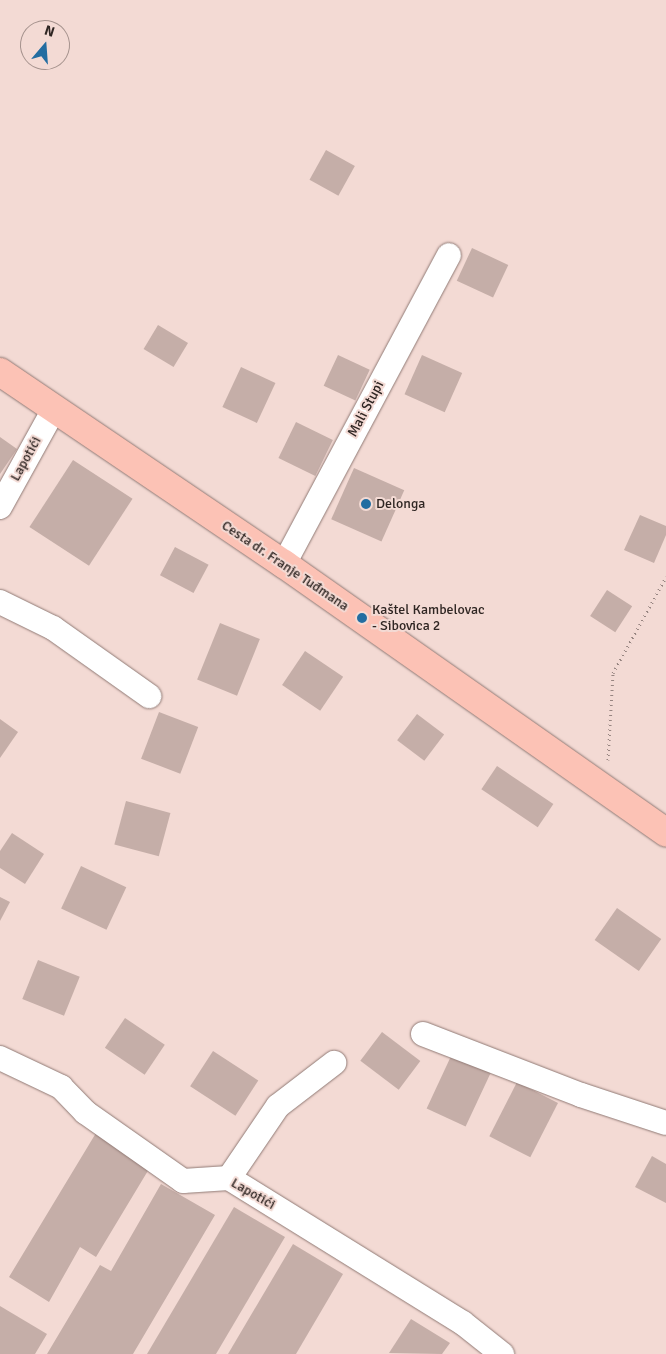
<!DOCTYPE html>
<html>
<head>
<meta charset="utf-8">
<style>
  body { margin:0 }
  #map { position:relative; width:666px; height:1354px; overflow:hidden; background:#f3dad4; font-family:Signika,sans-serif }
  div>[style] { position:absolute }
  .building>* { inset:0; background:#c5aea8; transform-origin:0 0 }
  .path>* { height:3px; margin-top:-1.5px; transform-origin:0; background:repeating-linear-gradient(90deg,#978581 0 1px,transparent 0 5px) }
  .roads { filter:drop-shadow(0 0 1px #907a75) drop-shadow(0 0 1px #907a75) }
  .minor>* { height:24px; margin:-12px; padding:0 12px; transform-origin:12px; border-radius:12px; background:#fff }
  .major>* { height:28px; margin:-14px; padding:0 14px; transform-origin:14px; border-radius:14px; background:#fcc2b5 }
  .dots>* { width:14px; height:14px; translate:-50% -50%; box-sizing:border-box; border:2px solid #f3dad4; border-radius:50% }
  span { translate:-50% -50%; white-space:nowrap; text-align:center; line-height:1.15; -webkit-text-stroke:4px #f3dad4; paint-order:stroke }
  .street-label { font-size:14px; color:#2f2623 }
  .poi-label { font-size:14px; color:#2f2623 }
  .left { translate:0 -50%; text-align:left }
  .north { position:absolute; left:20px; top:20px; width:50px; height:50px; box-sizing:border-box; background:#f3dad4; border:1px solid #a5928d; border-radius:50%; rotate:18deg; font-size:14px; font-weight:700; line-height:20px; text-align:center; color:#2f2623 }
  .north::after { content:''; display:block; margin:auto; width:18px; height:22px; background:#236da1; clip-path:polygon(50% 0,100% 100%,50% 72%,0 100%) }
</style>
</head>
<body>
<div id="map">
  <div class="building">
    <i style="left:326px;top:150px;width:33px;height:34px;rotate:29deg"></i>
    <i style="left:472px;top:248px;width:40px;height:36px;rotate:25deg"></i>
    <i style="left:158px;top:325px;width:35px;height:28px;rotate:31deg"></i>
    <i style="left:338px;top:355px;width:35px;height:34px;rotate:25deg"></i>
    <i style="left:422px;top:355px;width:44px;height:43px;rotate:24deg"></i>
    <i style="left:241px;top:367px;width:38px;height:44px;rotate:25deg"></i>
    <i style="left:296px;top:422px;width:41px;height:40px;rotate:26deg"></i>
    <i style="clip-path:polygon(0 437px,17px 449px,0 474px)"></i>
    <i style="left:73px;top:460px;width:71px;height:80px;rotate:33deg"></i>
    <i style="left:354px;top:468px;width:55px;height:56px;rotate:24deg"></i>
    <i style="clip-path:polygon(640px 515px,666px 526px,666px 535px,654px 563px,624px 550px)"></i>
    <i style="left:175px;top:547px;width:38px;height:32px;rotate:28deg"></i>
    <i style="left:607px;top:590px;width:30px;height:31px;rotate:33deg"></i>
    <i style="left:220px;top:623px;width:43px;height:61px;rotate:22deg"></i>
    <i style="left:305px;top:651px;width:46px;height:41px;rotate:34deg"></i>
    <i style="left:159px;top:712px;width:42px;height:50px;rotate:21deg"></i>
    <i style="left:417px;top:714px;width:34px;height:33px;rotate:37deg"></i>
    <i style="clip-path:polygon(0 719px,18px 732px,0 758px)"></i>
    <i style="left:497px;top:766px;width:68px;height:28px;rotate:34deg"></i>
    <i style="left:126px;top:801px;width:46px;height:45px;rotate:15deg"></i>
    <i style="clip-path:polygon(12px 833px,44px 854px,25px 884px,0 868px,0 851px)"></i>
    <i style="left:81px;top:866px;width:50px;height:47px;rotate:25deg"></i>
    <i style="clip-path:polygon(0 897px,10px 902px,0 921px)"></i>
    <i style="left:617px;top:908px;width:54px;height:39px;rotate:35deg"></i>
    <i style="left:38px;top:960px;width:45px;height:42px;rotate:22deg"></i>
    <i style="left:125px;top:1018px;width:48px;height:36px;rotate:34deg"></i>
    <i style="left:382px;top:1032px;width:48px;height:36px;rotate:37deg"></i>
    <i style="left:213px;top:1051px;width:54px;height:42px;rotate:33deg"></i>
    <i style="left:452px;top:1054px;width:43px;height:60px;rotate:25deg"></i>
    <i style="left:517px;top:1082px;width:46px;height:61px;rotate:27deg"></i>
    <i style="clip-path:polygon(96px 1133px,149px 1169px,96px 1257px,80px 1247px,49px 1302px,9px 1277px)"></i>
    <i style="clip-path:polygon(652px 1156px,666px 1164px,666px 1203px,635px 1187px)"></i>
    <i style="clip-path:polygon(161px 1184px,215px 1215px,133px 1354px,47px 1354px,100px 1265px,111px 1271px)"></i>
    <i style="clip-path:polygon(234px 1207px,285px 1237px,216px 1354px,147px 1354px)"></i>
    <i style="clip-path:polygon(293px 1244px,343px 1274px,296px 1354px,228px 1354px)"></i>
    <i style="clip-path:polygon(0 1306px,47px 1334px,35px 1354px,0 1354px)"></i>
    <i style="clip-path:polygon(411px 1319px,450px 1343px,442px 1354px,389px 1353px)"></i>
  </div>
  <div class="path">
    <i style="left:608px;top:760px;width:87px;rotate:-86.7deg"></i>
    <i style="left:613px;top:673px;width:110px;rotate:-61.1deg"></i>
  </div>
  <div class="roads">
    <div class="minor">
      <i style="left:0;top:507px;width:110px;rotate:-61.1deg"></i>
      <i style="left:284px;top:564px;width:350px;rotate:-61.9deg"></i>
      <i style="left:0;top:602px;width:59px;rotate:26.1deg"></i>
      <i style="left:53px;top:628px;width:118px;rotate:35.3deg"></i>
      <i style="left:423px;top:1034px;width:169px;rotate:21.1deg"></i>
      <i style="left:581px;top:1095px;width:89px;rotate:18.2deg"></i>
      <i style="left:0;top:1058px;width:68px;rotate:25.4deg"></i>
      <i style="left:61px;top:1087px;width:35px;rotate:46deg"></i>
      <i style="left:85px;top:1112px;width:120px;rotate:35.1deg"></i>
      <i style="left:183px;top:1181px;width:46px;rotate:-3.7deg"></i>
      <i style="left:229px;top:1178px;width:275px;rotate:31.8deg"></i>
      <i style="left:463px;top:1323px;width:50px;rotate:38.5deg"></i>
      <i style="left:229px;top:1178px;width:87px;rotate:-55.8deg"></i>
      <i style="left:278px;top:1106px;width:71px;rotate:-37.5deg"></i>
    </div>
    <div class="major">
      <i style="left:0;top:372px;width:343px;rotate:34.1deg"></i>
      <i style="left:284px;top:564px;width:467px;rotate:35.1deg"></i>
    </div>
  </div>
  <div class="dots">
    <i style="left:366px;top:504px;background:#236da1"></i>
    <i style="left:362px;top:618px;background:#236da1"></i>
  </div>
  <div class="street-label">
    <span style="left:366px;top:409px;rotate:-62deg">Mali Stupi</span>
    <span style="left:26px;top:459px;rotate:-61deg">Lapotići</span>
    <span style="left:285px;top:566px;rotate:34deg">Cesta dr. Franje Tuđmana</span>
    <span style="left:253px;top:1194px;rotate:30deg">Lapotići</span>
  </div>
  <div class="poi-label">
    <span class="left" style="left:376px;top:504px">Delonga</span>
    <span class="left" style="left:372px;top:618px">Kaštel Kambelovac<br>- Sibovica 2</span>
  </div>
  <div class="north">N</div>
</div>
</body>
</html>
